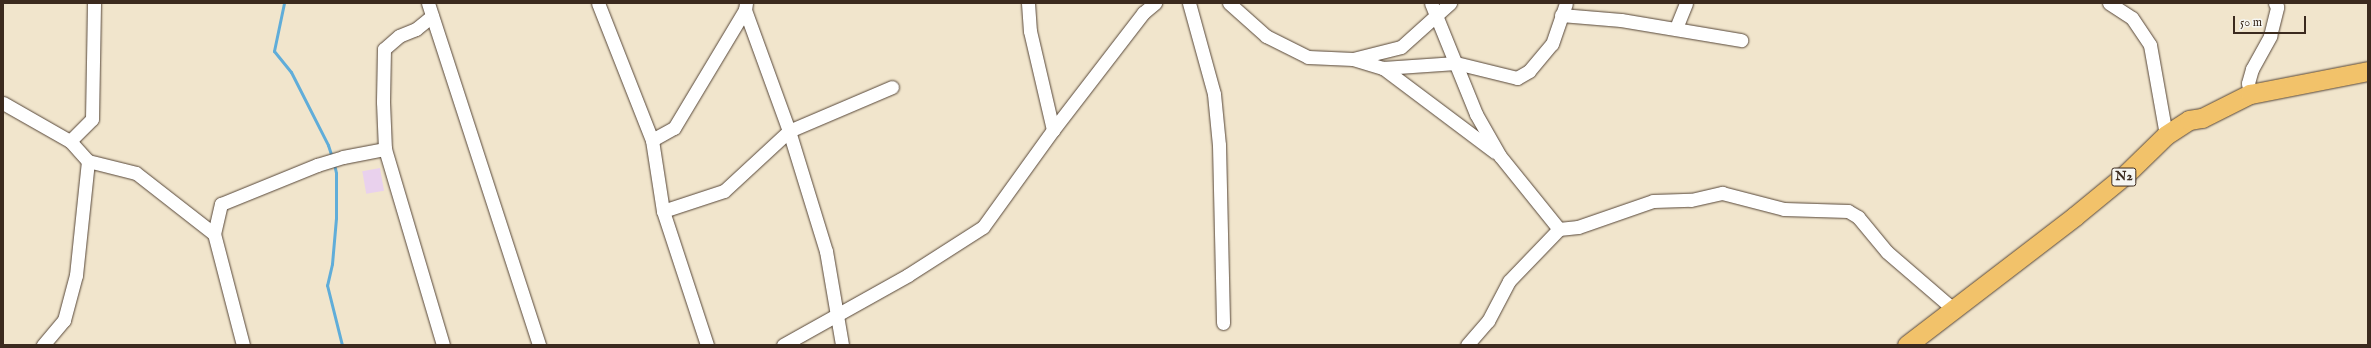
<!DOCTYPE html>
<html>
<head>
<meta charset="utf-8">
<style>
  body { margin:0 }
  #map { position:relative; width:2371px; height:348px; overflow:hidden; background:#f1e5cc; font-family:"IM FELL English",serif }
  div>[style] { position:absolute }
  .built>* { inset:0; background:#e9d1ed; transform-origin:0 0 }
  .stream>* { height:3px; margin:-1.5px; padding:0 1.5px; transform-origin:1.5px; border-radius:1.5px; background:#60add9 }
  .roads { filter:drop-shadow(0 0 1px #564638) drop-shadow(0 0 1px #564638) }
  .minor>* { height:13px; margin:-6.5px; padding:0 6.5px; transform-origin:6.5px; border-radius:6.5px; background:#fff }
  .highway>* { height:19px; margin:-9.5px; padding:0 9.5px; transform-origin:9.5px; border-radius:9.5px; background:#f2c26a }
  span { translate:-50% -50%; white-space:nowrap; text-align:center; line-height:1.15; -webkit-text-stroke:3.5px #f6f6f2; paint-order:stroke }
  .shield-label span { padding:1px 3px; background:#f6f6f2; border:1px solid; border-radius:3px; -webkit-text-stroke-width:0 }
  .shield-label { font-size:13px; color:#3b2a1e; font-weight:700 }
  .frame { position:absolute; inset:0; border:4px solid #3b2a1e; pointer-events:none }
  .scale { position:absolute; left:2233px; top:16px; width:73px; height:18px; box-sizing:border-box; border:2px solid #3b2a1e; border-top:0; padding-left:5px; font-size:12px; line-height:14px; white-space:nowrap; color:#3b2a1e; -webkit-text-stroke:3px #f6f6f2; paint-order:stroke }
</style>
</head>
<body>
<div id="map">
  <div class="built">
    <i style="left:380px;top:168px;width:23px;height:18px;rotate:80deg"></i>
  </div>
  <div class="stream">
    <i style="left:284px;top:3px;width:49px;rotate:101.8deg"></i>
    <i style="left:274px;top:51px;width:27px;rotate:51deg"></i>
    <i style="left:291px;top:72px;width:82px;rotate:63.1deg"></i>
    <i style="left:328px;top:145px;width:13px;rotate:72deg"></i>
    <i style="left:334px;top:164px;width:9px;rotate:77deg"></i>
    <i style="left:336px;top:173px;width:45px;rotate:90deg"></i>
    <i style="left:336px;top:218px;width:46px;rotate:95deg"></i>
    <i style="left:332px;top:264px;width:22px;rotate:103deg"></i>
    <i style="left:327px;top:285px;width:62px;rotate:76deg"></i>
  </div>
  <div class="roads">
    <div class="minor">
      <i style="left:428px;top:3px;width:360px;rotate:72deg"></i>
      <i style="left:598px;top:3px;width:147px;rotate:68.5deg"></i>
      <i style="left:652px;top:140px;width:72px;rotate:81.2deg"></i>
      <i style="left:663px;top:211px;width:141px;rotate:71.8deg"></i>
      <i style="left:746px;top:3px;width:7px;rotate:98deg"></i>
      <i style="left:745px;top:10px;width:129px;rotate:70deg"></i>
      <i style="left:789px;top:131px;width:126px;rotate:72.9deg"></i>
      <i style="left:826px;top:251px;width:95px;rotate:80.3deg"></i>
      <i style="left:1028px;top:3px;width:28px;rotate:86deg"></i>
      <i style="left:1030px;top:31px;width:102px;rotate:76.9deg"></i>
      <i style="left:1189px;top:3px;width:94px;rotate:74.6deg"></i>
      <i style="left:1214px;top:94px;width:51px;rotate:84.4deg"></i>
      <i style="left:1219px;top:145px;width:178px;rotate:88.7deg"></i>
      <i style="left:1229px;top:3px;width:50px;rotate:41.7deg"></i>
      <i style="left:1266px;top:36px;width:47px;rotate:26.6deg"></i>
      <i style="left:1308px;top:57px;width:45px;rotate:2.5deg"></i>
      <i style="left:1353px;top:59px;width:49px;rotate:-14deg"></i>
      <i style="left:1401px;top:47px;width:66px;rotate:-41.9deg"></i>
      <i style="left:1431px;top:3px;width:120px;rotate:67.9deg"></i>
      <i style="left:1476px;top:114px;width:48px;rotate:60.3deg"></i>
      <i style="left:1500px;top:156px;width:94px;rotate:51.1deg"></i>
      <i style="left:1559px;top:229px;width:19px;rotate:-6deg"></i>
      <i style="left:1578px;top:227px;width:79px;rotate:-19.1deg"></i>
      <i style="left:1653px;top:201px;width:38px;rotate:-2deg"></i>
      <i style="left:1691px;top:200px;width:32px;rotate:-13deg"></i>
      <i style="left:1722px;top:193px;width:64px;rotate:14.5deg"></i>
      <i style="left:1784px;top:209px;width:64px;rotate:1.8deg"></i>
      <i style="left:1848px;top:211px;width:12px;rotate:31deg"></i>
      <i style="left:1858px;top:217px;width:45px;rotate:50.4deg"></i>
      <i style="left:1887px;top:252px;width:86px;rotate:40.7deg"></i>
      <i style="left:2109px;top:3px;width:27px;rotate:33deg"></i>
      <i style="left:2132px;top:18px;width:32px;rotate:56deg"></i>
      <i style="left:2150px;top:45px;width:91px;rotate:79.9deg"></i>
      <i style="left:1561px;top:15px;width:60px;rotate:4.8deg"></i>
      <i style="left:1621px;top:20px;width:122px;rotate:9.5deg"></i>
      <i style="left:432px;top:16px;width:21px;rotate:141deg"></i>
      <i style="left:416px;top:29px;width:18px;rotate:158deg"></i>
      <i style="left:399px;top:36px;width:20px;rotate:139deg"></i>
      <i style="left:384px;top:49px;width:53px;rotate:91.1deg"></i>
      <i style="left:383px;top:102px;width:47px;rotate:87.6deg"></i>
      <i style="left:385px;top:149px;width:204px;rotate:73.5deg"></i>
      <i style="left:1676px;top:28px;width:27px;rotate:-68deg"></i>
      <i style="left:1353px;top:59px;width:31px;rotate:17deg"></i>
      <i style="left:1383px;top:68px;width:73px;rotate:-3.9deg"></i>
      <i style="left:1456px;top:63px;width:63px;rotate:13.8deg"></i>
      <i style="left:1517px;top:78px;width:14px;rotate:-30deg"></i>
      <i style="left:1529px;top:71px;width:35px;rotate:-50deg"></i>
      <i style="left:1552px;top:44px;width:43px;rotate:-71.1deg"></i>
      <i style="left:1383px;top:68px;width:140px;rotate:36.9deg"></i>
      <i style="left:2250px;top:94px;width:11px;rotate:-100deg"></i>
      <i style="left:2248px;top:83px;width:15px;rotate:-74deg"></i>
      <i style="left:2252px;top:69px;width:38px;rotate:-61deg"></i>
      <i style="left:2270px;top:36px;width:30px;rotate:-76deg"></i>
      <i style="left:2277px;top:7px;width:4px;rotate:-117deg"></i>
      <i style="left:3px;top:103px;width:77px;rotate:29.6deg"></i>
      <i style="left:70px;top:141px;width:27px;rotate:48deg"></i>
      <i style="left:88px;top:161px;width:115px;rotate:96deg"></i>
      <i style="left:76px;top:275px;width:47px;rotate:104.9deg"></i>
      <i style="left:64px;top:320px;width:33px;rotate:130deg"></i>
      <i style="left:652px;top:140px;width:25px;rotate:-29deg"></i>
      <i style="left:674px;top:128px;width:138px;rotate:-59deg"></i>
      <i style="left:70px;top:141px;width:31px;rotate:-45deg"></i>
      <i style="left:92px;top:119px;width:116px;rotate:-89deg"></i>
      <i style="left:88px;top:161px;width:49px;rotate:14deg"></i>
      <i style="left:136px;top:173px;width:99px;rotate:38deg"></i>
      <i style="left:663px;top:211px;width:64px;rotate:-18.2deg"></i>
      <i style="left:724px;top:191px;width:88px;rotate:-42.7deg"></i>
      <i style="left:789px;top:131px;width:112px;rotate:-23.1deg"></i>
      <i style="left:243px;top:345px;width:115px;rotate:-104.6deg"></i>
      <i style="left:214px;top:234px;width:31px;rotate:-77deg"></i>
      <i style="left:221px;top:204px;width:104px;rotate:-22.1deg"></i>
      <i style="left:317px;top:165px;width:27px;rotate:-17deg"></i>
      <i style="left:343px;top:157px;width:43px;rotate:-10.8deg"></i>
      <i style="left:783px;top:345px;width:143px;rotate:-29.2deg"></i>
      <i style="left:908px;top:275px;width:89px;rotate:-32.6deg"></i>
      <i style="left:983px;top:227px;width:120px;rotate:-54.2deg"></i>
      <i style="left:1053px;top:130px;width:148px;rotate:-52.4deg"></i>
      <i style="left:1143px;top:13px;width:16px;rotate:-40deg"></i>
      <i style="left:1467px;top:345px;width:32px;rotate:-49deg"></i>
      <i style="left:1488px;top:321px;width:45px;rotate:-62.3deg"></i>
      <i style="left:1509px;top:281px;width:72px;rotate:-46.1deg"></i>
    </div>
    <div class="highway">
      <i style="left:1907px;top:345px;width:212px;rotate:-37.5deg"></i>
      <i style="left:2075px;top:216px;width:65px;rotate:-39.4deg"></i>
      <i style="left:2125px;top:175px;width:57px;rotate:-44.3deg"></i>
      <i style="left:2166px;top:135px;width:27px;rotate:-33deg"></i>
      <i style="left:2189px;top:120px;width:13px;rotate:-9deg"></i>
      <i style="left:2202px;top:118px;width:54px;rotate:-26.6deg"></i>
      <i style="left:2250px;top:94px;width:120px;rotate:-11deg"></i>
    </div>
  </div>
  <div class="shield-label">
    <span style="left:2124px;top:177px">N2</span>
  </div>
  <div class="frame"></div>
  <div class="scale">50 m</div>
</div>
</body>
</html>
